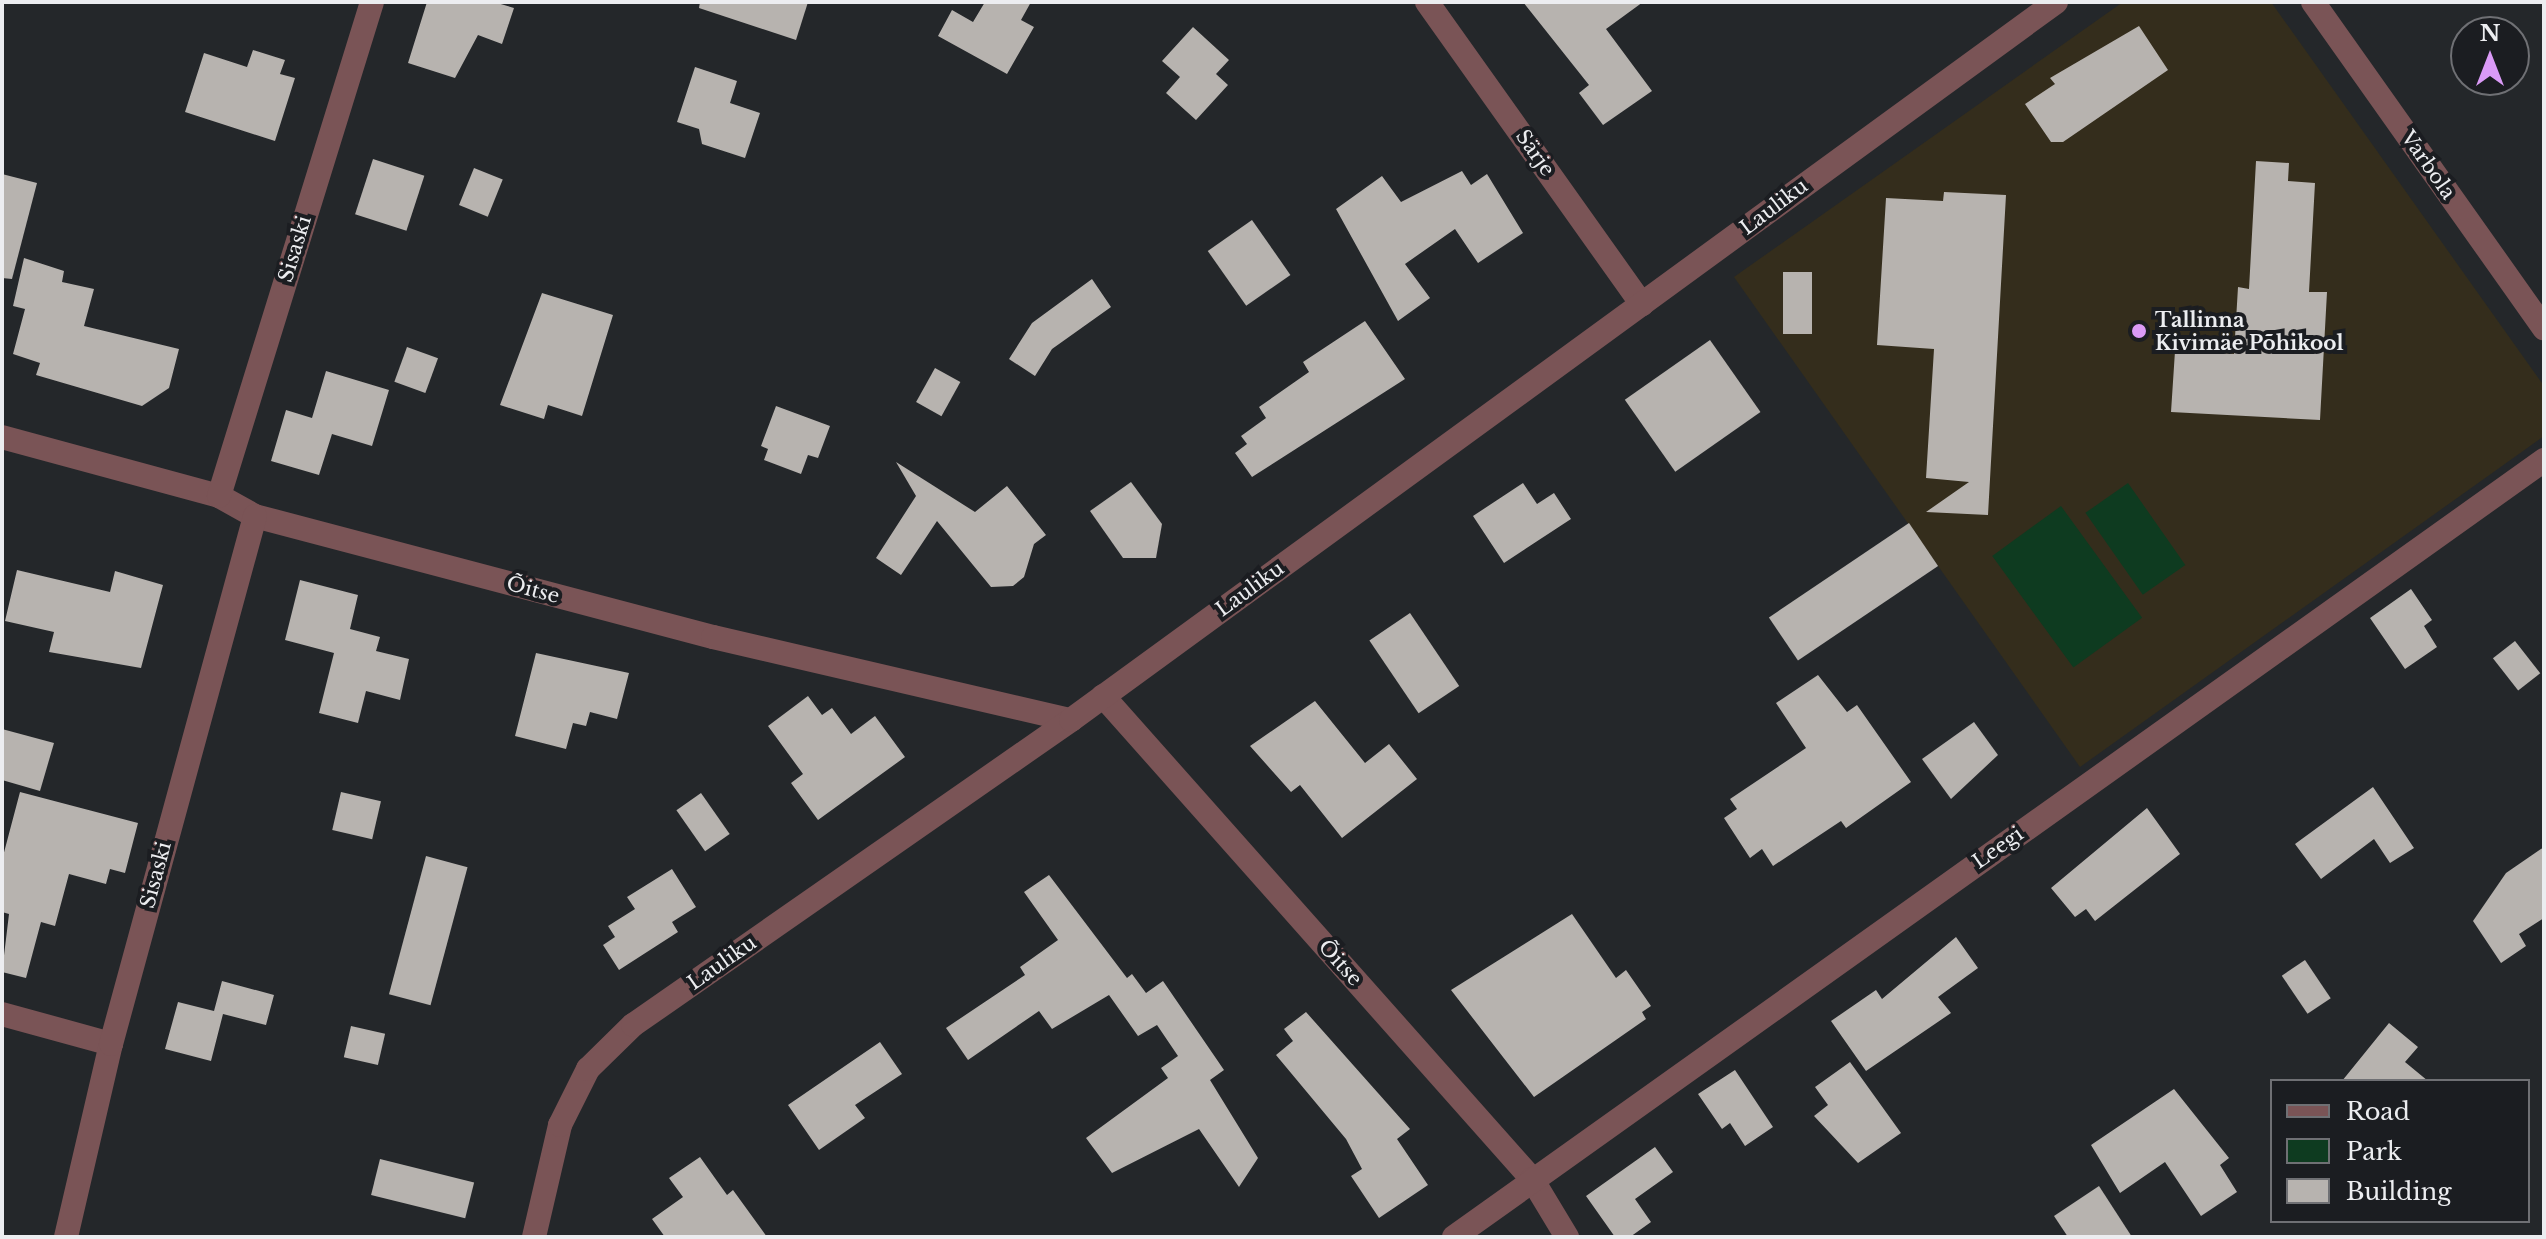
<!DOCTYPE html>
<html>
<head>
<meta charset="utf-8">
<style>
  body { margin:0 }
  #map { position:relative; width:2546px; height:1239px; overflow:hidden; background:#24272a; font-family:"Libre Baskerville",serif }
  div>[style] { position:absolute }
  .education>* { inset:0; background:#342d1c }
  .green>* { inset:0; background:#0e3b20; transform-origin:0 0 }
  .building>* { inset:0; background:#b7b3af; transform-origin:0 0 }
  .minor>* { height:24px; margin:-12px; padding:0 12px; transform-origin:12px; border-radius:12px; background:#7a5456 }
  .dots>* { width:22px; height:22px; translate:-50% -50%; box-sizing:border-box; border:4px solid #1b1d21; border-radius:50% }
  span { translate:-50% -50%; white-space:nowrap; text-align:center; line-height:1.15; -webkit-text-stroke:8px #1b1d21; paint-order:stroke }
  .street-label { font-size:20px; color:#ecedf0 }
  .poi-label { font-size:20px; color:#ecedf0; font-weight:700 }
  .left { translate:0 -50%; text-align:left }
  .frame { position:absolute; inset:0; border:4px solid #ecedf0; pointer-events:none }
  .legend { position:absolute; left:2270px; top:1079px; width:260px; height:144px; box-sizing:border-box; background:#1b1d21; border:2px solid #6f7074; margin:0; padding:10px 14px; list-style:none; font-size:24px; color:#ecedf0 }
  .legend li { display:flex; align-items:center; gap:16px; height:40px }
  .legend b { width:40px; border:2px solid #6f7074 }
  .north { position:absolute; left:2450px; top:16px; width:80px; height:80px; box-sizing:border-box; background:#1b1d21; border:2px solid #6f7074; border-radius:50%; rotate:0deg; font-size:22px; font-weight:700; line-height:32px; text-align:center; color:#ecedf0 }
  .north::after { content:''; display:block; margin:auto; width:28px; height:36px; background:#da9af6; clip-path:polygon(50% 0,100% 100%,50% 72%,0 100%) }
</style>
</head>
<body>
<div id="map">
  <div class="education">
    <i style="clip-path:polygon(2123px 2px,2271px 2px,2544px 386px,2544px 436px,2080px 767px,1734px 277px)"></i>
  </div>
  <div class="green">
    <i style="left:2128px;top:483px;width:100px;height:52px;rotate:55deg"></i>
    <i style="left:2061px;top:506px;width:138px;height:85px;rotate:54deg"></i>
  </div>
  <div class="building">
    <i style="clip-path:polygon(427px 2px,494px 2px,514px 8px,502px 44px,478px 35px,455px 78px,408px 63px)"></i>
    <i style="clip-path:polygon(700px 2px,808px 2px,796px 40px,699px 8px)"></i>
    <i style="clip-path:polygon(985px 2px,1031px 2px,1021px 20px,1034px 27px,1007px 74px,938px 36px,952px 10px,973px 22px)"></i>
    <i style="clip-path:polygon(1523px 2px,1643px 2px,1606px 29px,1652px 91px,1603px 125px,1579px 93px,1589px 85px)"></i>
    <i style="clip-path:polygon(2139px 26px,2168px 70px,2063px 142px,2051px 142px,2025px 104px,2055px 84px,2050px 78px)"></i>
    <i style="clip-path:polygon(1193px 27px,1229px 60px,1216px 74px,1228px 85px,1196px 120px,1166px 93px,1180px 77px,1162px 61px)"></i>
    <i style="clip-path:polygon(253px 50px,285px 60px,280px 74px,295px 78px,275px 141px,185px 112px,204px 53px,247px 67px)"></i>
    <i style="clip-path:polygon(695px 67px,737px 81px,730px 103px,760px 113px,745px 158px,702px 144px,699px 129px,677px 122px)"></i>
    <i style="left:373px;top:159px;width:54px;height:58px;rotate:18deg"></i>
    <i style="clip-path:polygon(2256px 161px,2289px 163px,2288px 181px,2315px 183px,2309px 292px,2327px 292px,2320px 420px,2171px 412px,2175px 351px,2234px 354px,2238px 287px,2249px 289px)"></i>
    <i style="left:474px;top:168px;width:31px;height:40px;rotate:22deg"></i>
    <i style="clip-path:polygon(1462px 171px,1471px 185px,1487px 174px,1523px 233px,1478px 263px,1455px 229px,1405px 264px,1430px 298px,1398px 321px,1336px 209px,1382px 176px,1401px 202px)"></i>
    <i style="clip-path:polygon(2px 174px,37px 183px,12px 279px,2px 278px)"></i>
    <i style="clip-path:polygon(1944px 192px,2006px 195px,1988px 515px,1926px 512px,1969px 482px,1926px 478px,1934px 349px,1877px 345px,1886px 198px,1943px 201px)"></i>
    <i style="left:1252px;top:220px;width:67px;height:54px;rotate:55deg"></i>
    <i style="clip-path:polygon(24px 258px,64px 271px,62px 282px,94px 289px,84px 326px,179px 349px,169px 388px,142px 406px,36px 375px,40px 363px,13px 354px,25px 309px,13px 306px)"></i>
    <i style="left:1783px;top:272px;width:29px;height:62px"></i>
    <i style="clip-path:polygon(1092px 279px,1111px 307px,1052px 349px,1035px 376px,1009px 359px,1032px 323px)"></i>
    <i style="clip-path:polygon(542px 293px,613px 315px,582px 416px,548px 405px,544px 419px,500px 405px)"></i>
    <i style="clip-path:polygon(1365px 321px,1405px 379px,1252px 477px,1235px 453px,1247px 444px,1241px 436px,1266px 418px,1259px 407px,1309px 372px,1303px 362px)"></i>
    <i style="left:1710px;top:340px;width:88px;height:104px;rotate:55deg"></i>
    <i style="left:407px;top:347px;width:33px;height:37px;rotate:20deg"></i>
    <i style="left:935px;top:368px;width:29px;height:39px;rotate:29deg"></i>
    <i style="clip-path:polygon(326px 371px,389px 390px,372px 446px,332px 434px,319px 475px,271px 461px,286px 410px,312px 418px)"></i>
    <i style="clip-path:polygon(776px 406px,830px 426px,818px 458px,808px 455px,801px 474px,764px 460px,768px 449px,761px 446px)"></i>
    <i style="clip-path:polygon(896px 462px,975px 512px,1007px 486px,1046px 535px,1034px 544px,1024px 577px,1013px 586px,991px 587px,937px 521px,901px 575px,876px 558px,916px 496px)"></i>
    <i style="clip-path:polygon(1131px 482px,1162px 524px,1156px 558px,1123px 558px,1090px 511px)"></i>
    <i style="clip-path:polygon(1523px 483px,1537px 504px,1554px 493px,1571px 519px,1504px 563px,1473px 516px)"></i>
    <i style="left:1909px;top:523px;width:52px;height:169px;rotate:56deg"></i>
    <i style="clip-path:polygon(17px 570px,110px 592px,115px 571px,163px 585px,141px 668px,49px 652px,54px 632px,5px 621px)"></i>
    <i style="clip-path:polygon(300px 580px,358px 595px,350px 629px,380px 637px,376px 651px,409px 659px,400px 700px,366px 691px,358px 723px,319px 713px,334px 653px,285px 640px)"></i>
    <i style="clip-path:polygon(2411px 589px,2432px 620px,2424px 626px,2437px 647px,2405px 669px,2370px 618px)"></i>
    <i style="left:1410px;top:613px;width:88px;height:49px;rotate:56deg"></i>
    <i style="left:2515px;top:641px;width:41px;height:28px;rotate:52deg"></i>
    <i style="clip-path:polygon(536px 653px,629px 673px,617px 719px,590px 712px,586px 726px,573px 723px,566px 749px,515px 736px)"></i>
    <i style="clip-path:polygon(1818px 675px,1847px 712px,1857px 705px,1911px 782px,1846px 828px,1841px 821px,1773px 866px,1762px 849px,1750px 858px,1724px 818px,1737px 809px,1730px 799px,1806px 748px,1776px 703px)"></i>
    <i style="clip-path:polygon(808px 696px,822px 715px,832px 708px,851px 734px,875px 716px,905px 757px,818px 820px,791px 783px,803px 774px,768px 726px)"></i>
    <i style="clip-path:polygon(1315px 701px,1365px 763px,1389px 744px,1417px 779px,1342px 838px,1300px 785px,1291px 792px,1250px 746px)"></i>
    <i style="clip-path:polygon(1974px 722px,1998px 755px,1951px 799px,1922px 759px)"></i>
    <i style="clip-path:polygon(2px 729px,54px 743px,40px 791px,2px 780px)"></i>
    <i style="clip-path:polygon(2373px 787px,2414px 848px,2390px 863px,2374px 839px,2321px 879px,2295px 844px)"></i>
    <i style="clip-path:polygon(20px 792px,138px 823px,125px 873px,110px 869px,106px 884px,69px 874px,55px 926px,41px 922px,26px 978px,2px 972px,9px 914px,2px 912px,2px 860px)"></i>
    <i style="left:341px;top:792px;width:41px;height:39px;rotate:13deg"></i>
    <i style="left:701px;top:793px;width:50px;height:30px;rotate:55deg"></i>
    <i style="clip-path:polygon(2147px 808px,2180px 854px,2095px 921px,2086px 909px,2075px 917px,2051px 888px)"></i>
    <i style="clip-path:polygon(2544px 847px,2544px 918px,2519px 934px,2526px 946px,2501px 963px,2473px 921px,2506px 873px)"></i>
    <i style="left:426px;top:856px;width:43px;height:143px;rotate:15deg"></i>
    <i style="clip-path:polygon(672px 869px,696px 907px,672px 922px,678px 932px,619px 970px,603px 945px,615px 937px,608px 926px,635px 909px,627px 897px)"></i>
    <i style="clip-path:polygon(1049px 875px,1127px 978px,1132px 974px,1146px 993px,1163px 981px,1224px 1070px,1210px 1080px,1258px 1158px,1239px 1187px,1199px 1129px,1112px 1173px,1086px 1138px,1168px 1078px,1161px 1068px,1178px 1056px,1157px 1025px,1138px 1036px,1109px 995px,1052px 1029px,1039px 1011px,968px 1060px,946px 1028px,1025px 975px,1020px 967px,1058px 940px,1024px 892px)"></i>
    <i style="clip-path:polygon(1572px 914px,1616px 978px,1626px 970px,1651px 1006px,1642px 1012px,1646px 1019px,1534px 1097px,1451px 990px)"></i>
    <i style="clip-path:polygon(1956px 937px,1978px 968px,1938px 997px,1951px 1013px,1866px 1071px,1831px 1021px,1876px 990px,1882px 999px)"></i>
    <i style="left:2305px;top:960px;width:46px;height:28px;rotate:56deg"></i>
    <i style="clip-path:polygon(222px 981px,274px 995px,266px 1025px,223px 1014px,211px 1061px,165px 1049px,178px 1002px,214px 1011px)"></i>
    <i style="clip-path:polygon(1306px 1012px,1410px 1129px,1397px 1139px,1428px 1185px,1379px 1218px,1351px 1176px,1362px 1169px,1346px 1139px,1276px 1055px,1293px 1041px,1284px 1029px)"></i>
    <i style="clip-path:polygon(2389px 1023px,2418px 1047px,2405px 1062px,2428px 1081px,2342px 1081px)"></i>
    <i style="left:351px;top:1026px;width:35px;height:32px;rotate:13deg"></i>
    <i style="clip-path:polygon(880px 1042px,902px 1074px,855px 1105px,865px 1118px,819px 1150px,788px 1105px)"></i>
    <i style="clip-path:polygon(1850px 1062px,1901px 1133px,1858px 1163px,1814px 1116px,1828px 1105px,1815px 1087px)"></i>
    <i style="clip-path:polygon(1735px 1070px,1773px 1127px,1745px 1146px,1730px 1123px,1722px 1129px,1698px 1094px)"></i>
    <i style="clip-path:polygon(2174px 1089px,2229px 1158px,2220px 1165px,2237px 1192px,2201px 1216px,2165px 1162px,2120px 1193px,2091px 1145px)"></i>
    <i style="clip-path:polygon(1655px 1147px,1673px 1172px,1635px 1199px,1651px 1222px,1630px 1237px,1615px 1237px,1586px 1196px)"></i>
    <i style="clip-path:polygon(700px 1157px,727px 1195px,733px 1190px,767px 1237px,665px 1237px,652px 1219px,683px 1197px,669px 1178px)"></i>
    <i style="left:380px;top:1159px;width:97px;height:37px;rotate:14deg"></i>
    <i style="clip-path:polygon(2099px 1186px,2132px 1237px,2068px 1237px,2054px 1216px)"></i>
  </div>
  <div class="minor">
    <i style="left:1427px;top:2px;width:371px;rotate:54.6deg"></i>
    <i style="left:2313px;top:2px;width:400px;rotate:54.7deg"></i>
    <i style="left:2px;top:437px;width:225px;rotate:15.2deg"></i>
    <i style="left:219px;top:496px;width:41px;rotate:29.1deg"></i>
    <i style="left:255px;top:516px;width:474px;rotate:14.8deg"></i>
    <i style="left:713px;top:637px;width:367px;rotate:13.1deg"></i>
    <i style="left:219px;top:496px;width:517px;rotate:-72.79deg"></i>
    <i style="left:1103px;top:696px;width:646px;rotate:48.39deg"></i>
    <i style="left:1532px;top:1179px;width:68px;rotate:58.9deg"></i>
    <i style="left:2px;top:1014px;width:113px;rotate:15.4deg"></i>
    <i style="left:66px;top:1237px;width:198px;rotate:-76.9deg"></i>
    <i style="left:111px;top:1044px;width:547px;rotate:-74.74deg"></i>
    <i style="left:534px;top:1237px;width:115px;rotate:-76.9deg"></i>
    <i style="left:560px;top:1125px;width:63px;rotate:-63.4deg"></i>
    <i style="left:588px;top:1069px;width:63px;rotate:-44.4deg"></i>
    <i style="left:633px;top:1025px;width:534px;rotate:-34.85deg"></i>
    <i style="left:1071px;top:720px;width:1219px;rotate:-36.09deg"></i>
    <i style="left:1454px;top:1237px;width:1339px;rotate:-35.48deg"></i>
  </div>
  <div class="dots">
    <i style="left:2139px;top:331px;background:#da9af6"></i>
  </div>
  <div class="street-label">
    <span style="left:1535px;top:153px;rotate:55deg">Särje</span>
    <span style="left:2428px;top:165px;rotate:55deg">Varbola</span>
    <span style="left:1774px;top:207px;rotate:-37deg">Lauliku</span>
    <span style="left:295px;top:249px;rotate:-73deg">Sisaski</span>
    <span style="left:1250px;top:589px;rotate:-36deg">Lauliku</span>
    <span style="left:533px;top:590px;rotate:15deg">Õitse</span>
    <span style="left:1998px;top:848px;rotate:-35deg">Leegi</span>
    <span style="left:156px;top:875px;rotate:-75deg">Sisaski</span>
    <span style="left:722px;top:963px;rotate:-35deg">Lauliku</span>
    <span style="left:1340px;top:963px;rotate:48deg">Õitse</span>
  </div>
  <div class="poi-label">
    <span class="left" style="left:2155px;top:332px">Tallinna<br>Kivimäe Põhikool</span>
  </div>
  <div class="frame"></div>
  <ul class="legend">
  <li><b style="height:10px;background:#7a5456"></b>Road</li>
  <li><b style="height:22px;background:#0e3b20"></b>Park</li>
  <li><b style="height:22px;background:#b7b3af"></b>Building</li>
  </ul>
  <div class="north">N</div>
</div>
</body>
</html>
